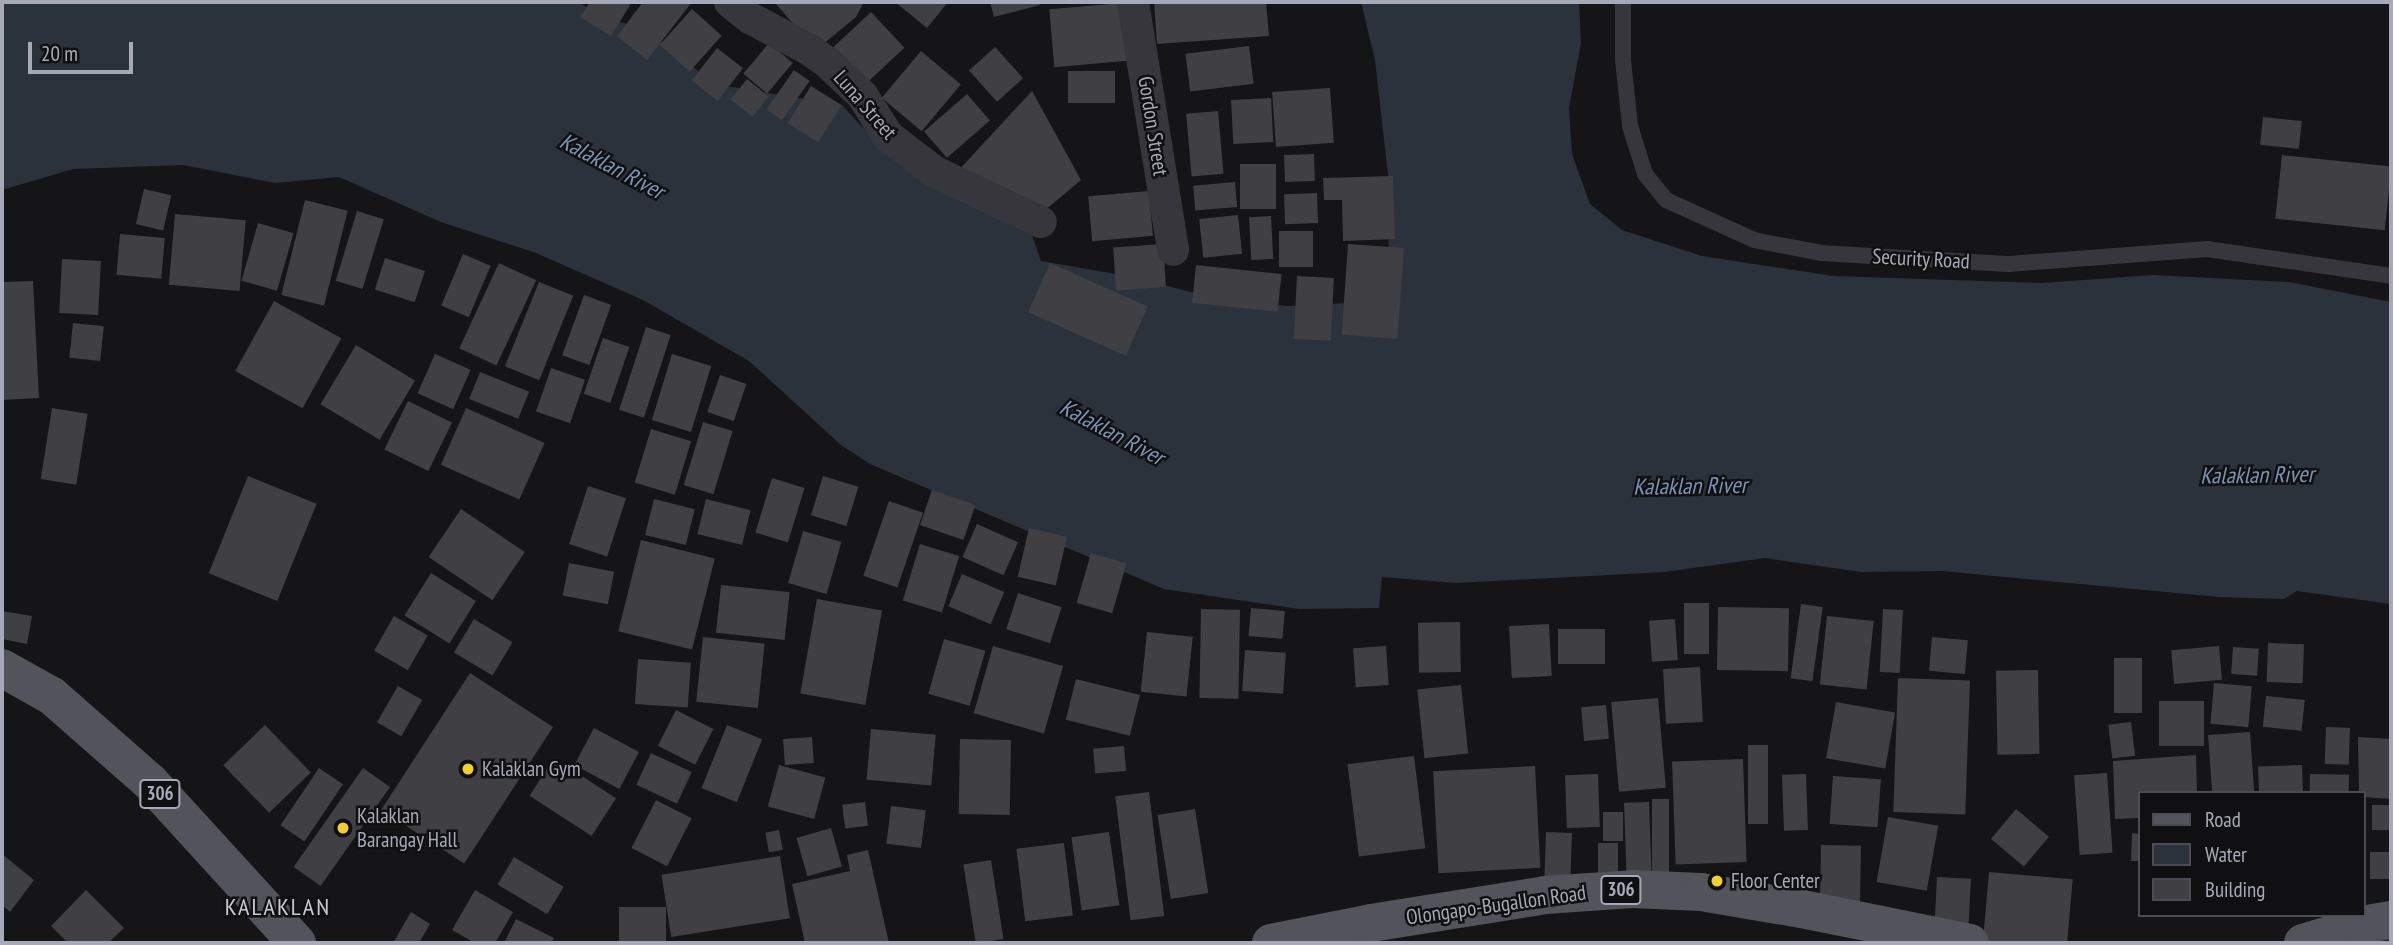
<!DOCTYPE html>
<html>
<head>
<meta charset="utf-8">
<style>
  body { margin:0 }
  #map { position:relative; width:2393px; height:945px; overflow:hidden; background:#151517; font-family:"PT Sans Narrow",sans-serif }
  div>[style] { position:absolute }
  .water>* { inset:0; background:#2b323b }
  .building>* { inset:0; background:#3f3f44; transform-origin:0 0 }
  .service>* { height:16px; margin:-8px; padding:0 8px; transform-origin:8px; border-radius:8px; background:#36363c }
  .minor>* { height:32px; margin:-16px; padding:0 16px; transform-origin:16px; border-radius:16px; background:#36363c }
  .primary>* { height:38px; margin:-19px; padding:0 19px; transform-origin:19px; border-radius:19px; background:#52535b }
  .dots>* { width:19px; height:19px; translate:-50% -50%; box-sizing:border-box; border:4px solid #101012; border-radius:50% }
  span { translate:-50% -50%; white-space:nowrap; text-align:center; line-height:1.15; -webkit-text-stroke:5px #101012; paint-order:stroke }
  .shield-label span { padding:2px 5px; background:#101012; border:2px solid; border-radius:5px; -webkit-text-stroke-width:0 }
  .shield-label { font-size:19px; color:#a7a9b7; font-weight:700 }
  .street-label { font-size:21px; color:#a7a9b7 }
  .poi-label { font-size:21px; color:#a7a9b7 }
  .left { translate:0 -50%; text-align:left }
  .water-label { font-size:23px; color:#7e92b2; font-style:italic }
  .quarter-label { font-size:24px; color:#c8c9d3; letter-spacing:2px }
  .frame { position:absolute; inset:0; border:4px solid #a7a9b7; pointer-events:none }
  .legend { position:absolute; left:2138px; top:791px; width:228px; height:126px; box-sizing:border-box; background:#101012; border:2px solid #4c4d54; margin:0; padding:9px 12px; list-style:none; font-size:21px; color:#a7a9b7 }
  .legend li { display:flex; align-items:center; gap:14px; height:35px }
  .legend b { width:35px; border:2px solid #4c4d54 }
  .scale { position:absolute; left:28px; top:42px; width:105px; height:32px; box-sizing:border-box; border:4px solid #a7a9b7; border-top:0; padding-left:9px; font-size:21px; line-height:24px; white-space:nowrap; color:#a7a9b7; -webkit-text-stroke:5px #101012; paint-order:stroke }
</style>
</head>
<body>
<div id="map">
  <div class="water">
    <i style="clip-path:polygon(2px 2px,579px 2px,602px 18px,645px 28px,714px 84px,842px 105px,878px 144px,1032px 235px,1041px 261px,1133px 277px,1218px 299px,1288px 306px,1389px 301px,1388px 175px,1375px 60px,1361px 2px,1579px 2px,1581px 43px,1569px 108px,1572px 154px,1590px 204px,1622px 230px,1702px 256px,1833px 276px,2042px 283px,2153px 275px,2289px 282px,2391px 302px,2391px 604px,2297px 591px,2284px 599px,2219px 597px,1942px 571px,1861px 572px,1765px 558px,1664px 572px,1456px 583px,1382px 577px,1379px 608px,1299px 609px,1164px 589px,870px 464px,841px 445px,749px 361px,643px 300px,536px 253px,441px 222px,339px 177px,275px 183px,183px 165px,73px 169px,2px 190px)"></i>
  </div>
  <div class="building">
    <i style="clip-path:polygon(590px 2px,632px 2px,611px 36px,580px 17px)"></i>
    <i style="clip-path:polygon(643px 2px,692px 2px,647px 60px,617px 36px)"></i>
    <i style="clip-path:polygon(864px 2px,856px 17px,816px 50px,775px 3px)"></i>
    <i style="clip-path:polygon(895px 2px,948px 2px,927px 28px)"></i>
    <i style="clip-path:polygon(990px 2px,1039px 2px,1040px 5px,994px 17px)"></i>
    <i style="clip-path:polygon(1154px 2px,1266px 2px,1269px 36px,1157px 44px)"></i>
    <i style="left:1122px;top:3px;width:58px;height:73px;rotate:85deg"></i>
    <i style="left:692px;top:9px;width:40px;height:48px;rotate:42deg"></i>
    <i style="left:871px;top:12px;width:49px;height:56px;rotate:47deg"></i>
    <i style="left:769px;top:43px;width:31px;height:40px;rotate:40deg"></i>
    <i style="left:1249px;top:46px;width:38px;height:64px;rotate:83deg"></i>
    <i style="left:995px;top:47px;width:42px;height:35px;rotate:48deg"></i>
    <i style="left:717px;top:48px;width:33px;height:41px;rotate:38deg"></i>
    <i style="left:921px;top:51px;width:52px;height:61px;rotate:40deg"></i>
    <i style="left:794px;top:70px;width:19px;height:48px;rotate:35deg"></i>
    <i style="left:1068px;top:71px;width:47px;height:32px"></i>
    <i style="left:747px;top:79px;width:28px;height:26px;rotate:39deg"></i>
    <i style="left:811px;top:86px;width:36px;height:44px;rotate:32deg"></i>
    <i style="left:1330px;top:88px;width:55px;height:58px;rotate:86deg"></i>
    <i style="clip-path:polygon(1032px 91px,1081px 180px,1037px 217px,957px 172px)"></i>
    <i style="left:967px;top:94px;width:35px;height:57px;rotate:49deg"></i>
    <i style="left:1271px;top:98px;width:44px;height:40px;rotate:87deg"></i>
    <i style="left:1218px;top:111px;width:63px;height:32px;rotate:85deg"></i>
    <i style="left:2263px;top:117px;width:39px;height:28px;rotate:6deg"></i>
    <i style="left:1314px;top:154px;width:27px;height:30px;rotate:88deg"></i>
    <i style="left:2282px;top:155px;width:110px;height:64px;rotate:6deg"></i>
    <i style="left:1240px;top:164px;width:36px;height:45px"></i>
    <i style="clip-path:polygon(1393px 176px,1395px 239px,1343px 241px,1342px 200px,1324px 200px,1323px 178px)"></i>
    <i style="left:1235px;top:182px;width:25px;height:42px;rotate:85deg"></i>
    <i style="left:144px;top:189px;width:28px;height:36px;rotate:13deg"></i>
    <i style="left:1149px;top:191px;width:45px;height:61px;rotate:85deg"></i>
    <i style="left:1317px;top:193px;width:30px;height:33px;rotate:88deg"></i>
    <i style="left:305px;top:200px;width:44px;height:98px;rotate:14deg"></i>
    <i style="left:357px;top:211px;width:28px;height:73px;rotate:17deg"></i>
    <i style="left:175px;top:214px;width:71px;height:71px;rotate:5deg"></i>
    <i style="left:1238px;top:215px;width:39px;height:39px;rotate:84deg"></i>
    <i style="left:1271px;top:216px;width:43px;height:22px;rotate:87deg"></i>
    <i style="left:258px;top:223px;width:37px;height:60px;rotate:16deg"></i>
    <i style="left:1279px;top:231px;width:34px;height:36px"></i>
    <i style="left:120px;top:234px;width:45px;height:41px;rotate:5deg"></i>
    <i style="left:1163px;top:244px;width:43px;height:50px;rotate:86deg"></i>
    <i style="left:1348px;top:244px;width:56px;height:91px;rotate:4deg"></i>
    <i style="left:463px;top:254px;width:30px;height:56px;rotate:23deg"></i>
    <i style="left:385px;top:258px;width:42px;height:33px;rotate:18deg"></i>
    <i style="left:62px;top:259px;width:39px;height:54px;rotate:3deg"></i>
    <i style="left:499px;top:263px;width:41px;height:94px;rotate:25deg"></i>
    <i style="left:1050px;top:263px;width:107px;height:54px;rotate:24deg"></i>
    <i style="left:1196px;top:265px;width:86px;height:38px;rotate:6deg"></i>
    <i style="left:1297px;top:276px;width:37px;height:63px;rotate:3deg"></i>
    <i style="clip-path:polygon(33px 281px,39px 398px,2px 400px,2px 282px)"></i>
    <i style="left:539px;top:282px;width:37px;height:91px;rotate:22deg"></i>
    <i style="left:584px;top:295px;width:29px;height:64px;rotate:20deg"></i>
    <i style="left:274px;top:301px;width:77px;height:80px;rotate:29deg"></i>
    <i style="left:73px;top:323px;width:31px;height:35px;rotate:6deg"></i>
    <i style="left:646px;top:327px;width:26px;height:87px;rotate:18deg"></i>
    <i style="left:603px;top:338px;width:28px;height:59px;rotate:19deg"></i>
    <i style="left:356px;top:345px;width:69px;height:69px;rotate:31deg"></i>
    <i style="left:435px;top:354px;width:39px;height:43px;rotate:24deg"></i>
    <i style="left:672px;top:354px;width:41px;height:69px;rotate:17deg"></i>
    <i style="left:551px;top:368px;width:36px;height:46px;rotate:19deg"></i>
    <i style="left:480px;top:372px;width:53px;height:29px;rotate:22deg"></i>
    <i style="left:720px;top:375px;width:28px;height:39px;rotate:19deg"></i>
    <i style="left:408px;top:401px;width:49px;height:54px;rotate:26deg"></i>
    <i style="left:52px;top:408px;width:36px;height:72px;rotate:9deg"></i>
    <i style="left:466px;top:408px;width:86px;height:62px;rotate:24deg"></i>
    <i style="left:703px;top:422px;width:31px;height:66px;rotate:17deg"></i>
    <i style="left:651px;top:429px;width:42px;height:56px;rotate:17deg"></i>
    <i style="left:248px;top:476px;width:74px;height:105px;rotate:22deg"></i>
    <i style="left:823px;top:476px;width:37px;height:41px;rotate:17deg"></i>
    <i style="left:772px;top:478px;width:34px;height:57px;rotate:17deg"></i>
    <i style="left:588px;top:486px;width:40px;height:61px;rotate:18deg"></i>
    <i style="left:932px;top:490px;width:46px;height:37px;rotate:19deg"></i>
    <i style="left:654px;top:499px;width:42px;height:37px;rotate:14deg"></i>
    <i style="left:706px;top:499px;width:46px;height:36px;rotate:14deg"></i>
    <i style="left:889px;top:501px;width:36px;height:79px;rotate:19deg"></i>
    <i style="left:461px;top:509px;width:77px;height:58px;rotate:34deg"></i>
    <i style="left:977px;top:524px;width:45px;height:36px;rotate:24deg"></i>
    <i style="left:1029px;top:528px;width:39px;height:50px;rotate:13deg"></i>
    <i style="left:803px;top:531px;width:40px;height:54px;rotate:16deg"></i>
    <i style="left:641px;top:540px;width:76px;height:94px;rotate:14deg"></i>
    <i style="left:920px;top:544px;width:41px;height:59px;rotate:17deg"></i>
    <i style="left:1091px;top:553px;width:37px;height:52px;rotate:16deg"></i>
    <i style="left:569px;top:563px;width:46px;height:33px;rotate:11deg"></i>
    <i style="left:431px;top:573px;width:53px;height:50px;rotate:32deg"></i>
    <i style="left:962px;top:574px;width:46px;height:35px;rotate:23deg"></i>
    <i style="left:721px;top:585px;width:69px;height:48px;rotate:6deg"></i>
    <i style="left:1018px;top:593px;width:46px;height:38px;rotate:18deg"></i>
    <i style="left:817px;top:599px;width:66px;height:96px;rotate:10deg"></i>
    <i style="left:1684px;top:603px;width:25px;height:51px"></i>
    <i style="left:1801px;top:604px;width:22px;height:75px;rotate:8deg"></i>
    <i style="left:1718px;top:607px;width:71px;height:63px;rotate:1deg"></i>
    <i style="left:1251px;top:608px;width:34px;height:28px;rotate:5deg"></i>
    <i style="left:1201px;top:609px;width:39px;height:89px;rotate:1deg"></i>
    <i style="left:1883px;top:609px;width:20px;height:63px;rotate:3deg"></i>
    <i style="clip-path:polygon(2px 611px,32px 616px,27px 644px,2px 639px)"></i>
    <i style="left:394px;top:616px;width:39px;height:40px;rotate:30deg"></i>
    <i style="left:1827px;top:616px;width:47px;height:69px;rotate:6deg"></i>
    <i style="left:474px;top:619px;width:45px;height:39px;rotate:31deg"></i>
    <i style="left:1675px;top:619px;width:41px;height:26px;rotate:86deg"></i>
    <i style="left:1460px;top:622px;width:50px;height:42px;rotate:89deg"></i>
    <i style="left:1549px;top:624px;width:52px;height:40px;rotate:87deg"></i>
    <i style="left:1558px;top:629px;width:47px;height:35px"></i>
    <i style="left:1147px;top:632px;width:46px;height:60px;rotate:6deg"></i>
    <i style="left:703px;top:637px;width:62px;height:65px;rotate:6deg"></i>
    <i style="left:1932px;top:637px;width:36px;height:34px;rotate:5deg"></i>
    <i style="left:944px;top:639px;width:43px;height:57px;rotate:16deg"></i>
    <i style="left:2268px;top:643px;width:36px;height:39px;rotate:2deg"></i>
    <i style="left:993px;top:646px;width:73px;height:70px;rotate:16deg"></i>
    <i style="left:1386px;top:646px;width:39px;height:33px;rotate:86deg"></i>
    <i style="left:2219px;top:646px;width:34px;height:48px;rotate:85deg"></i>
    <i style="left:2233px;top:647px;width:26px;height:27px;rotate:4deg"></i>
    <i style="left:1245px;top:650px;width:41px;height:41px;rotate:4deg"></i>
    <i style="left:2114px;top:658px;width:28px;height:55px"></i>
    <i style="left:638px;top:659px;width:53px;height:45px;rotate:4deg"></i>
    <i style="left:1700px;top:667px;width:55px;height:37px;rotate:87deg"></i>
    <i style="left:2038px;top:670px;width:84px;height:42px;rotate:89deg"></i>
    <i style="left:470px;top:673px;width:99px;height:163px;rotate:33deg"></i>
    <i style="left:1898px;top:678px;width:72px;height:134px;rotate:2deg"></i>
    <i style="left:1076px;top:679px;width:66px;height:42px;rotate:14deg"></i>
    <i style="left:2214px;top:683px;width:38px;height:41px;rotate:5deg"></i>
    <i style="left:1461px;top:685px;width:69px;height:44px;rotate:84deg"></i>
    <i style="left:398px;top:686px;width:28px;height:42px;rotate:30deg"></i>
    <i style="left:2266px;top:696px;width:39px;height:31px;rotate:6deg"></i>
    <i style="left:1658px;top:698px;width:90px;height:47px;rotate:85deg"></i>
    <i style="left:2159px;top:701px;width:45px;height:45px"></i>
    <i style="left:1836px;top:702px;width:60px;height:57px;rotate:10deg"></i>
    <i style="left:1606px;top:705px;width:34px;height:25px;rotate:85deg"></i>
    <i style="left:676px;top:710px;width:42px;height:40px;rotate:27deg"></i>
    <i style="left:2131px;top:722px;width:34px;height:23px;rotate:83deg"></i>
    <i style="left:265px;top:725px;width:66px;height:58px;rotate:46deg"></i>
    <i style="left:727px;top:725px;width:38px;height:68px;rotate:22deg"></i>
    <i style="left:2326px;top:727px;width:24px;height:37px;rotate:2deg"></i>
    <i style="left:594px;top:728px;width:51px;height:42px;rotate:28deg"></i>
    <i style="left:871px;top:729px;width:65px;height:51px;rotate:5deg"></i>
    <i style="left:2250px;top:732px;width:60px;height:42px;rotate:86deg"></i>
    <i style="left:812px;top:737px;width:26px;height:29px;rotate:86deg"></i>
    <i style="clip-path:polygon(2358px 737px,2391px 739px,2391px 799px,2363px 797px,2363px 793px,2359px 793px)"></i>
    <i style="left:960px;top:739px;width:51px;height:75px;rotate:1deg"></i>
    <i style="left:1748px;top:745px;width:20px;height:79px"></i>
    <i style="left:1124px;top:746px;width:25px;height:31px;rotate:85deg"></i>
    <i style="left:651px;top:753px;width:45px;height:35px;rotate:25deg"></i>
    <i style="clip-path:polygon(2196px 755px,2197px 793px,2139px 793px,2139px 818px,2115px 819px,2113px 761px)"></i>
    <i style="left:1414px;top:756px;width:93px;height:67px;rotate:83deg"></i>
    <i style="left:554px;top:758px;width:74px;height:45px;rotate:33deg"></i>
    <i style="left:1743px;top:759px;width:103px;height:71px;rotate:88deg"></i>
    <i style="left:779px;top:765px;width:48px;height:43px;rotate:15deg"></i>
    <i style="left:2302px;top:765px;width:28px;height:44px;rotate:88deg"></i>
    <i style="left:1535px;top:766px;width:102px;height:102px;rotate:87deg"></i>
    <i style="left:319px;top:768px;width:29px;height:69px;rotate:34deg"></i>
    <i style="left:363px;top:768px;width:33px;height:121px;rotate:35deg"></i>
    <i style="left:2107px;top:773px;width:80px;height:33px;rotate:86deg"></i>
    <i style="left:1598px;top:774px;width:53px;height:33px;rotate:88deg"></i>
    <i style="left:1806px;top:774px;width:56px;height:24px;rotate:88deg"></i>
    <i style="left:2310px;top:774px;width:39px;height:19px;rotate:1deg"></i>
    <i style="left:1833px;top:776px;width:48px;height:48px;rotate:4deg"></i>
    <i style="left:1149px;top:792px;width:125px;height:34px;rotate:83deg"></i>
    <i style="left:1652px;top:799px;width:17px;height:77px"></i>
    <i style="left:656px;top:800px;width:40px;height:54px;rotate:27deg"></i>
    <i style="left:865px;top:802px;width:24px;height:23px;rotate:83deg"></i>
    <i style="left:1649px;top:802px;width:74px;height:25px;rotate:88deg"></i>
    <i style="left:2391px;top:805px;width:25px;height:19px;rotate:90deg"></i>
    <i style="left:891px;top:806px;width:35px;height:38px;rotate:7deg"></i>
    <i style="left:1195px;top:809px;width:85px;height:38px;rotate:81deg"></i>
    <i style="left:2016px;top:809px;width:43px;height:39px;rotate:40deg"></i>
    <i style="left:1603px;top:812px;width:20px;height:29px"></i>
    <i style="left:1888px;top:817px;width:51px;height:66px;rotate:10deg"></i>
    <i style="left:831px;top:828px;width:40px;height:36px;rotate:74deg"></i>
    <i style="left:779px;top:830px;width:20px;height:14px;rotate:79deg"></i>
    <i style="left:1109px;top:832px;width:74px;height:38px;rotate:82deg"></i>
    <i style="left:1546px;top:832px;width:26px;height:47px;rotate:2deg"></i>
    <i style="clip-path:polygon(2132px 833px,2139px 834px,2139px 861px,2131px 861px)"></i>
    <i style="left:1064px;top:843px;width:73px;height:48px;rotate:83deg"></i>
    <i style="left:1598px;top:843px;width:20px;height:38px"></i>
    <i style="left:1821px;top:845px;width:40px;height:60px;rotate:1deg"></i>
    <i style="clip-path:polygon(868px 850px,889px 943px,805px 943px,792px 884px,850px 871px,847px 855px)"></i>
    <i style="left:2391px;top:852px;width:27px;height:21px;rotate:90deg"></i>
    <i style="clip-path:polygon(2px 854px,34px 880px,10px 912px,2px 905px)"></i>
    <i style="left:780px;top:856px;width:63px;height:120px;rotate:81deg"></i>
    <i style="left:514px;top:857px;width:58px;height:32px;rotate:31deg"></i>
    <i style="left:991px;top:860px;width:80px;height:28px;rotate:81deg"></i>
    <i style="left:1989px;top:872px;width:84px;height:71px;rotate:5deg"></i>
    <i style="left:1937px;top:877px;width:34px;height:46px;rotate:3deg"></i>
    <i style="clip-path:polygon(86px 890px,124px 928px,108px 943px,68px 943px,51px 926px)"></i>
    <i style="clip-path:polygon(475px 890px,513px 912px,495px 943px,475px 943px,452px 930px)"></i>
    <i style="left:619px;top:907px;width:47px;height:36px"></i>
    <i style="clip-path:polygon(411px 912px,430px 924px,419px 943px,393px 943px)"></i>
    <i style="clip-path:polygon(516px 919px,554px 938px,551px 943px,504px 943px)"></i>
  </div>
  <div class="service">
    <i style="left:1623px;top:2px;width:58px;rotate:90deg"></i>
    <i style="left:1623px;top:60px;width:66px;rotate:83.9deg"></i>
    <i style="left:1630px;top:126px;width:50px;rotate:72.6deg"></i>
    <i style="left:1645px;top:174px;width:33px;rotate:51deg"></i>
    <i style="left:1666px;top:200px;width:97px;rotate:24.4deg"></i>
    <i style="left:1754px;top:240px;width:68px;rotate:11deg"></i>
    <i style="left:1821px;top:253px;width:187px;rotate:3.4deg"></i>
    <i style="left:2008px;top:264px;width:200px;rotate:-4.3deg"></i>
    <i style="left:2207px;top:249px;width:186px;rotate:8.3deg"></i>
  </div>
  <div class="minor">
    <i style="left:730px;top:2px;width:26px;rotate:39deg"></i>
    <i style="left:750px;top:18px;width:68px;rotate:28.1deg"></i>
    <i style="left:810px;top:50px;width:24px;rotate:36deg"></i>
    <i style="left:829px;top:64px;width:45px;rotate:43.2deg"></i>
    <i style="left:862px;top:95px;width:49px;rotate:57.6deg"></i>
    <i style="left:888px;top:136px;width:59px;rotate:37.5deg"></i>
    <i style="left:935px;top:172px;width:117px;rotate:25.3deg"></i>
    <i style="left:1133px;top:2px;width:251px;rotate:80.8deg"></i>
  </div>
  <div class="primary">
    <i style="left:2px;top:668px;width:57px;rotate:29.2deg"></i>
    <i style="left:52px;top:696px;width:130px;rotate:41.3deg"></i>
    <i style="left:150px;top:782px;width:218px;rotate:47.6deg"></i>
    <i style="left:1271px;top:943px;width:102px;rotate:-11.3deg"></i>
    <i style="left:1371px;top:923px;width:176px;rotate:-9.1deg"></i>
    <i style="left:1545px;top:895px;width:87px;rotate:-3.9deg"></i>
    <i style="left:1632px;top:889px;width:69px;rotate:2.5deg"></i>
    <i style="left:1701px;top:892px;width:102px;rotate:9.6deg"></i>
    <i style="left:1802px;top:909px;width:171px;rotate:11.4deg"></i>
    <i style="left:2303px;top:943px;width:62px;rotate:-17deg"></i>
    <i style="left:2362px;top:925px;width:29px;rotate:-10deg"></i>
  </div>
  <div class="dots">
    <i style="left:468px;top:769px;background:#f2ce32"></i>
    <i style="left:343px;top:828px;background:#f2ce32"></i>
    <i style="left:1717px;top:881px;background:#f2ce32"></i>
  </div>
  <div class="shield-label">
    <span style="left:160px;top:794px">306</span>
    <span style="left:1621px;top:890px">306</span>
  </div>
  <div class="street-label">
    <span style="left:865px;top:105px;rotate:49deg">Luna Street</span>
    <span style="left:1153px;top:126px;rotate:81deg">Gordon Street</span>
    <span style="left:1921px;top:259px;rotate:3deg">Security Road</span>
    <span style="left:1496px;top:905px;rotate:-8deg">Olongapo-Bugallon Road</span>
  </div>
  <div class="poi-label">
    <span class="left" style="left:482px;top:769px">Kalaklan Gym</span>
    <span class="left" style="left:357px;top:828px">Kalaklan<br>Barangay Hall</span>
    <span class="left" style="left:1731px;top:881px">Floor Center</span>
  </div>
  <div class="water-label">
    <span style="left:612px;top:166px;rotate:28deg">Kalaklan River</span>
    <span style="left:1112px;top:432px;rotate:28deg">Kalaklan River</span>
    <span style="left:2257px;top:475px;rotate:-1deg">Kalaklan River</span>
    <span style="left:1690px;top:486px;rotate:-1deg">Kalaklan River</span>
  </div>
  <div class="quarter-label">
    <span style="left:278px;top:907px">KALAKLAN</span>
  </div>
  <div class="frame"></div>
  <ul class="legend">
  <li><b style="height:9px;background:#52535b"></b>Road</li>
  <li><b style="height:19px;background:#2b323b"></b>Water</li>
  <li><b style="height:19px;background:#3f3f44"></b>Building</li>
  </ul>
  <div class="scale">20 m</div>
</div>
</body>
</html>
